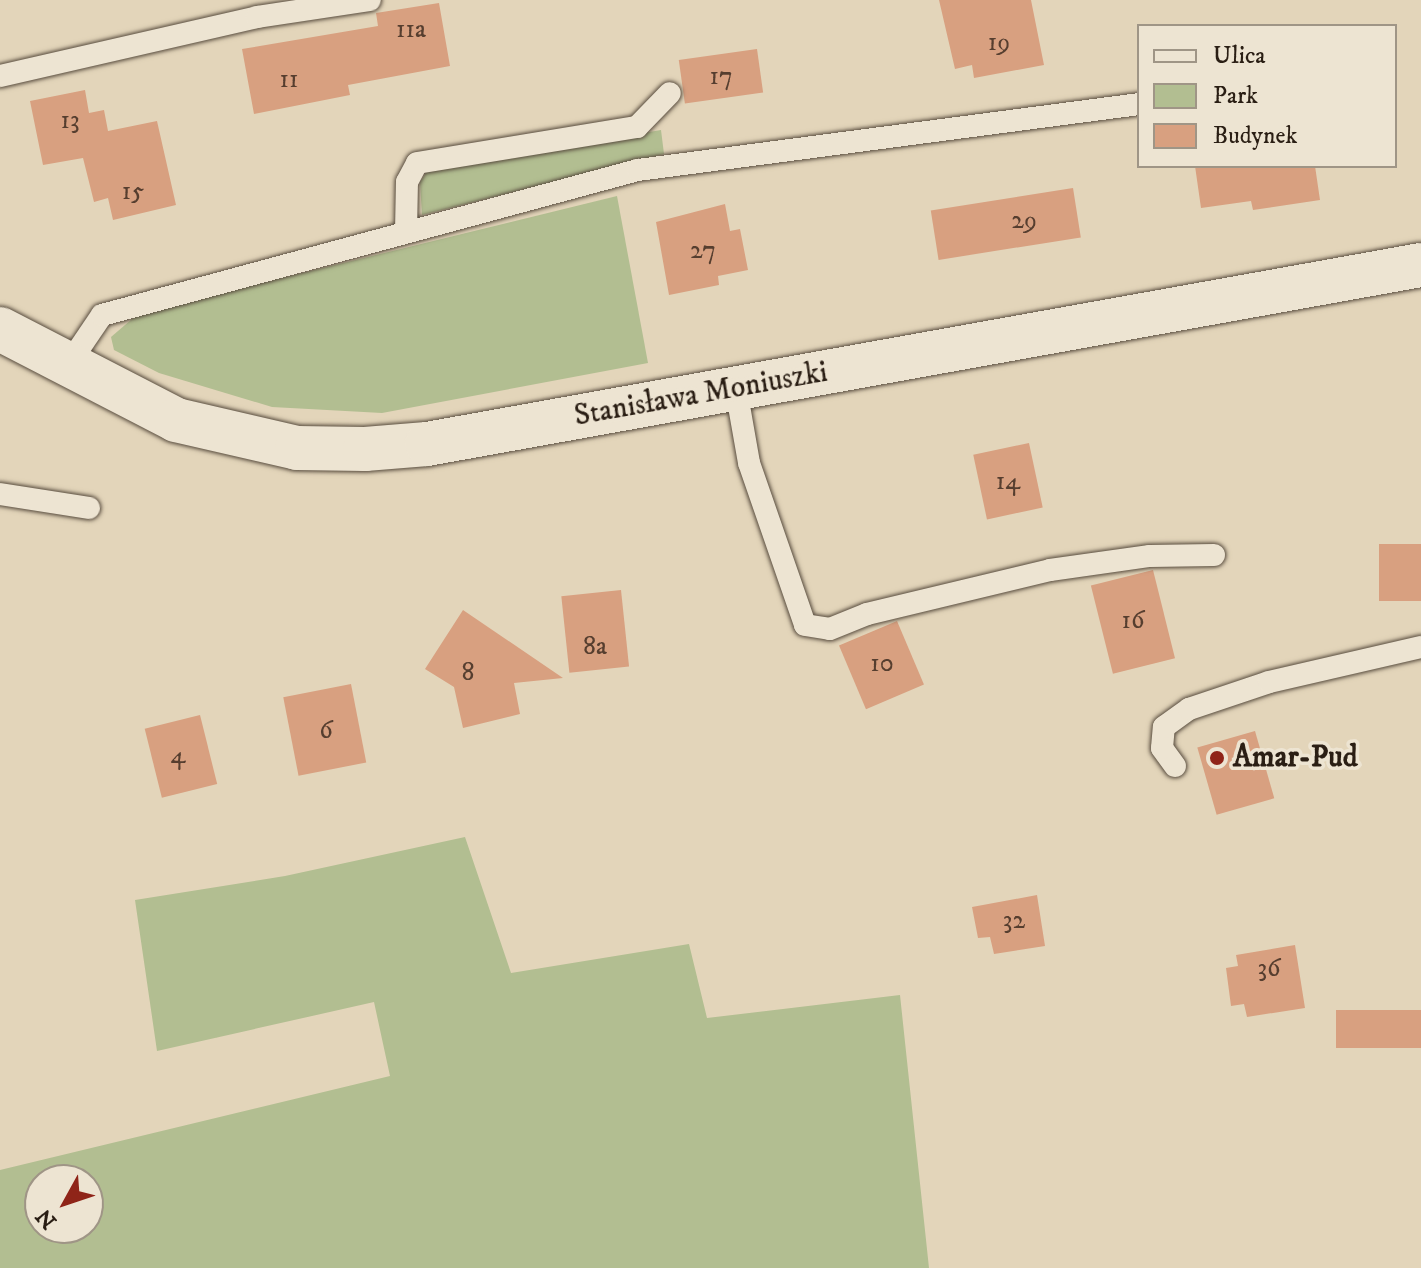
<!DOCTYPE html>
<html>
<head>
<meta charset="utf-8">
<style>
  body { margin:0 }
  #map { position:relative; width:1421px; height:1268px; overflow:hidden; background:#e3d5ba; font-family:"IM FELL DW Pica",serif }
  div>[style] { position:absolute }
  .green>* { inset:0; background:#b2be91 }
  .building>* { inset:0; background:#d8a080; transform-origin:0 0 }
  .roads { filter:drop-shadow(0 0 2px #584c3e) drop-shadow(0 0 2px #584c3e) }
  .lane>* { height:22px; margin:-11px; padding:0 11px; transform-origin:11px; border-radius:11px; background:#ede4d2 }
  .street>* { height:44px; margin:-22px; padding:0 22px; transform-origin:22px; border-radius:22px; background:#ede4d2 }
  .dots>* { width:22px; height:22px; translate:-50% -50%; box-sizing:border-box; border:4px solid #ede4d2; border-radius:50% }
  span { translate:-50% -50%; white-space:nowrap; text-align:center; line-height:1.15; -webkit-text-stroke:7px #ede4d2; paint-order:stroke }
  .number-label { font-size:26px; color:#563e2f }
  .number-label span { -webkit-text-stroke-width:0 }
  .street-label { font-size:30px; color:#2a1e14 }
  .poi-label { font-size:30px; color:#2a1e14; font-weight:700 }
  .left { translate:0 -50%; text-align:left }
  .legend { position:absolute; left:1137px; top:24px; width:260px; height:144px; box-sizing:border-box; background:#ede4d2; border:2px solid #9f9586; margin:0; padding:10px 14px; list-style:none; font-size:24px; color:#2a1e14 }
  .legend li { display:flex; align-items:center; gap:16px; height:40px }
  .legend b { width:40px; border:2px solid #9f9586 }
  .north { position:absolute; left:24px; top:1164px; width:80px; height:80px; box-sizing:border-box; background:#ede4d2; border:2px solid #9f9586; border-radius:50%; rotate:230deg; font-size:22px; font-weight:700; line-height:32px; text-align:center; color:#2a1e14 }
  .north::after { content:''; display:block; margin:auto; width:28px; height:36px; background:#8f2418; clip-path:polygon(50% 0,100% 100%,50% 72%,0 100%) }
</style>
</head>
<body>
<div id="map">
  <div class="green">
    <i style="clip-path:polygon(661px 130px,664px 154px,422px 215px,420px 182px,428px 170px)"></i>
    <i style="clip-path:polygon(617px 196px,648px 363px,382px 413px,272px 407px,159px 373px,114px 350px,111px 337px,139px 313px)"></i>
    <i style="clip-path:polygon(evenodd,465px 837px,511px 973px,689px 944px,707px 1018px,900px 995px,929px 1268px,0 1268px,0 1170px,390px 1076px,374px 1002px,157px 1051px,135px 900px,285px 876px,465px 837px,40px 1180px,88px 1180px,88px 1228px,40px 1228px,40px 1180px)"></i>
  </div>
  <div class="building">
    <i style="clip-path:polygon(939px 0,1031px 0,1044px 65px,974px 78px,972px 65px,955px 69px)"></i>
    <i style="clip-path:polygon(439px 3px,450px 66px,348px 85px,350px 95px,254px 114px,242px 49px,378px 26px,376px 13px)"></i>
    <i style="left:757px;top:49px;width:44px;height:79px;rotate:82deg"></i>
    <i style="clip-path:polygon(85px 90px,89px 113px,104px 110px,108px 131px,157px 121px,176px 205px,113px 220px,108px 198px,94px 202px,83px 158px,43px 165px,30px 101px)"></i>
    <i style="clip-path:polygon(1195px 166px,1315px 166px,1320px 200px,1253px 210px,1251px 201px,1201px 208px)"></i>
    <i style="left:1073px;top:188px;width:50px;height:144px;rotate:81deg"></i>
    <i style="clip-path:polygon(725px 204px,730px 231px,740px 229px,748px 270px,718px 276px,719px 285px,669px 295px,656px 222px)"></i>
    <i style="left:1029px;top:443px;width:66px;height:57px;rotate:78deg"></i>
    <i style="left:1421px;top:544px;width:57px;height:42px;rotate:90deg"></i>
    <i style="left:1153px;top:570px;width:91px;height:64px;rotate:76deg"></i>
    <i style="left:621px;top:590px;width:77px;height:60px;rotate:84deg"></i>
    <i style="clip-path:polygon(463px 610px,563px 678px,514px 683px,520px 714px,463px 728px,454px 687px,425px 669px)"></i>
    <i style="left:897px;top:621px;width:69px;height:63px;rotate:67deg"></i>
    <i style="left:351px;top:684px;width:80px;height:69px;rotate:79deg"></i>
    <i style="left:200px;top:715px;width:71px;height:57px;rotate:76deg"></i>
    <i style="left:1255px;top:731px;width:70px;height:60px;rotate:74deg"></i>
    <i style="clip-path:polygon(1037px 895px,1045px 946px,994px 954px,990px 937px,978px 938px,972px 907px)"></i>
    <i style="clip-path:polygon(1295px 945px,1305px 1008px,1247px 1017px,1244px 1004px,1231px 1006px,1226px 968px,1238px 966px,1236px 955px)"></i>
    <i style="left:1421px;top:1010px;width:38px;height:85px;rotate:90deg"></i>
  </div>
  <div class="roads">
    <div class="lane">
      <i style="left:0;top:76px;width:264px;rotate:-12.9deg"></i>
      <i style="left:257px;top:17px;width:114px;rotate:-8.6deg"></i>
      <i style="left:406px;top:232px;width:50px;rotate:-88.9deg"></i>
      <i style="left:407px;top:182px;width:21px;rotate:-62deg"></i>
      <i style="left:417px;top:163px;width:223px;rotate:-9.3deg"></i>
      <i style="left:637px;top:127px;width:47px;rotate:-45.9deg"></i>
      <i style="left:68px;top:365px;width:60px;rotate:-55.8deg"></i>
      <i style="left:102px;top:315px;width:555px;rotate:-15.14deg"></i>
      <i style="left:638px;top:170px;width:505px;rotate:-7.5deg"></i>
      <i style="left:736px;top:389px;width:75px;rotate:80deg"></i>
      <i style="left:749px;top:463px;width:171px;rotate:70.9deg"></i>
      <i style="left:805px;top:625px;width:25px;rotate:9deg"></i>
      <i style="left:830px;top:629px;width:40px;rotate:-22deg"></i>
      <i style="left:867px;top:614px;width:188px;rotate:-13.5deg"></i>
      <i style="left:1050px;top:570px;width:101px;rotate:-8deg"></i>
      <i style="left:1150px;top:556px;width:64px;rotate:-0.9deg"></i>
      <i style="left:0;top:494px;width:90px;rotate:8.9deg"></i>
      <i style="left:1175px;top:766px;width:22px;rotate:-126deg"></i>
      <i style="left:1162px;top:748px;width:21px;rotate:-85deg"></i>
      <i style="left:1164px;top:727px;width:31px;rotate:-36deg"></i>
      <i style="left:1189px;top:709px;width:84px;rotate:-18.6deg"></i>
      <i style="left:1269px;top:682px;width:156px;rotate:-13deg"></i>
    </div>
    <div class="street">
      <i style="left:0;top:329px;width:198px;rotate:27.3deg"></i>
      <i style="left:176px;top:420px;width:124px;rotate:13deg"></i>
      <i style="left:297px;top:448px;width:68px;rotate:0.8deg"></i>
      <i style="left:365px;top:449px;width:62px;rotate:-4.6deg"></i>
      <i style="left:427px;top:444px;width:1010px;rotate:-10.21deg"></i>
    </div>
  </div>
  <div class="dots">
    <i style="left:1217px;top:758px;background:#8f2418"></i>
  </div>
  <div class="number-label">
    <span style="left:411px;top:30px">11a</span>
    <span style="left:999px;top:43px">19</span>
    <span style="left:721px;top:77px">17</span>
    <span style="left:289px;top:80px">11</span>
    <span style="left:70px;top:121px">13</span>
    <span style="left:133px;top:192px">15</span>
    <span style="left:1024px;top:221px">29</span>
    <span style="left:703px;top:251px">27</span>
    <span style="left:1008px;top:482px">14</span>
    <span style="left:1133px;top:621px">16</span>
    <span style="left:595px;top:647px">8a</span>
    <span style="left:882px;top:664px">10</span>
    <span style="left:468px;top:673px">8</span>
    <span style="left:326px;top:731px">6</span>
    <span style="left:178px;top:756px">4</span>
    <span style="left:1014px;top:921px">32</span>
    <span style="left:1269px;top:969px">36</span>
  </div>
  <div class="street-label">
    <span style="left:701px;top:395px;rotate:-10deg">Stanisława Moniuszki</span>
  </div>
  <div class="poi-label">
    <span class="left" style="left:1233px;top:758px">Amar-Pud</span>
  </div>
  <ul class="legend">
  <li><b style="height:10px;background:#ede4d2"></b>Ulica</li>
  <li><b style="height:22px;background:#b2be91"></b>Park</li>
  <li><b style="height:22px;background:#d8a080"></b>Budynek</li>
  </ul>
  <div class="north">N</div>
</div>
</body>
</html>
